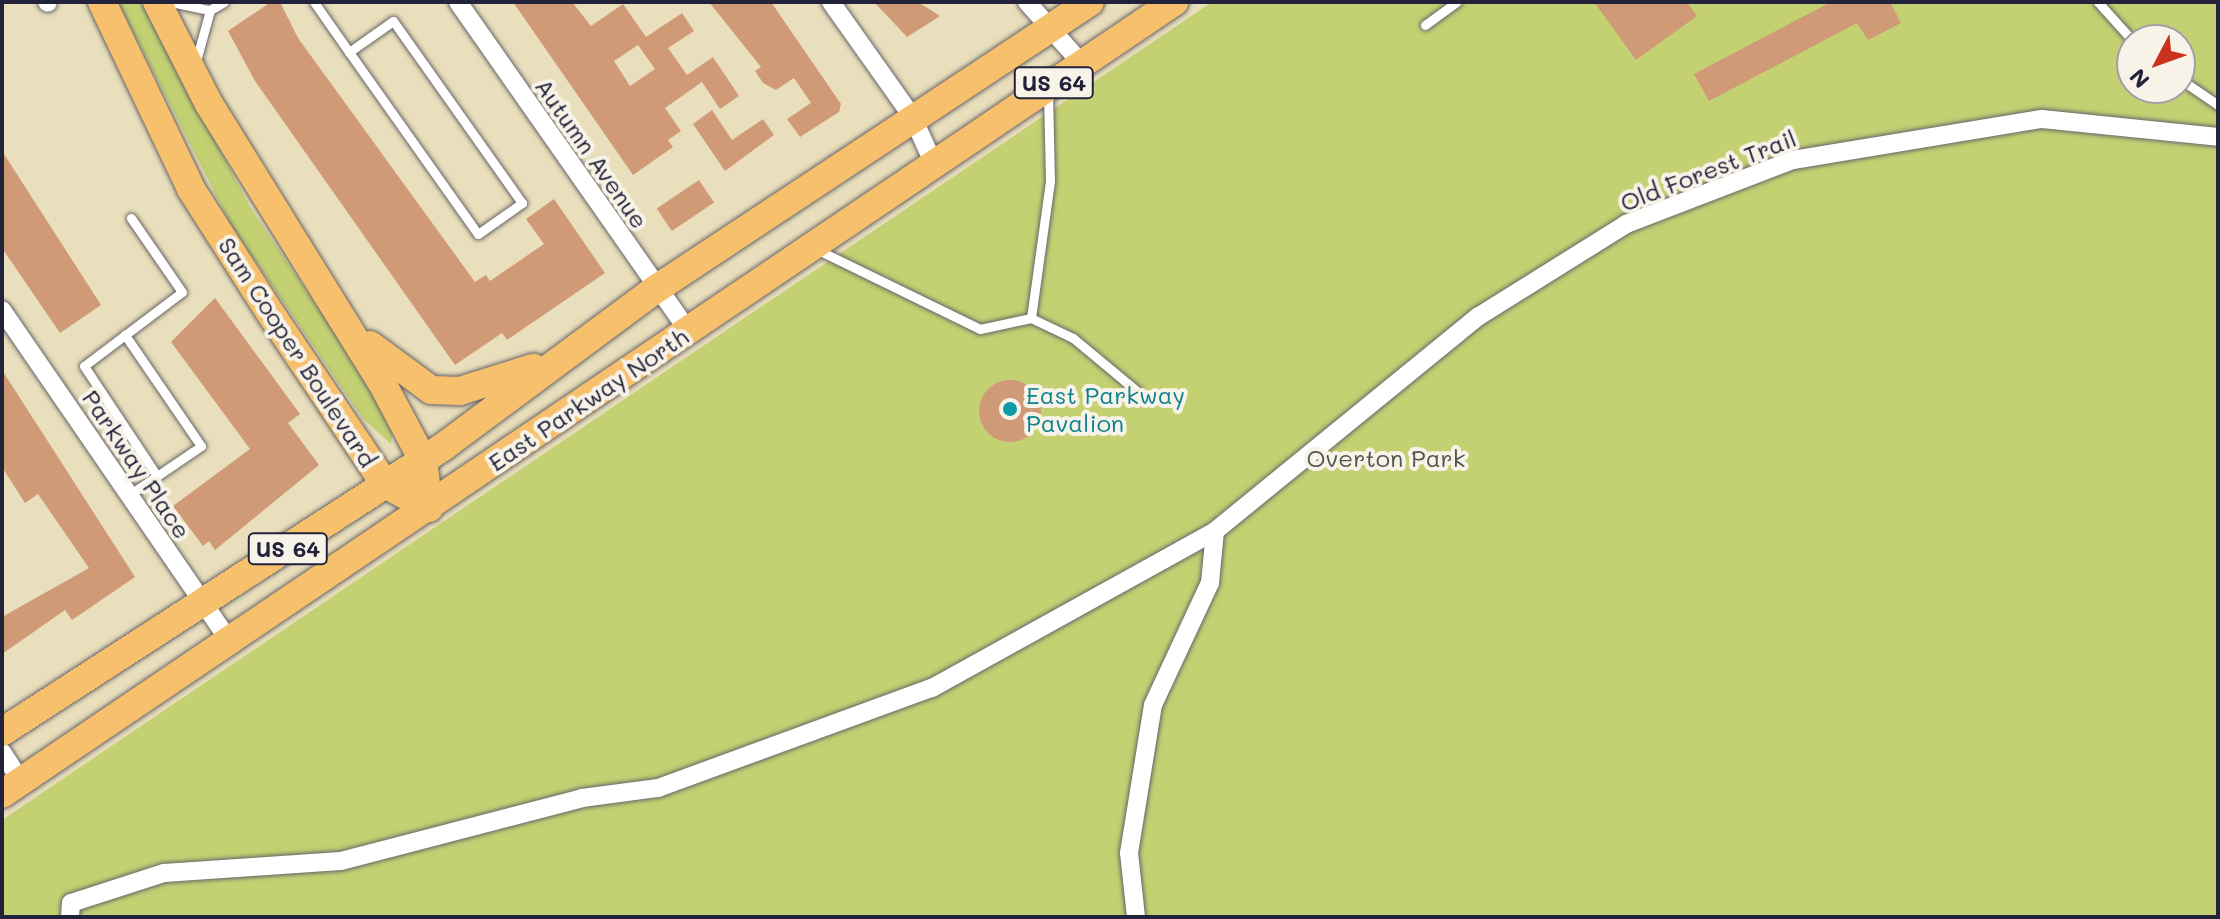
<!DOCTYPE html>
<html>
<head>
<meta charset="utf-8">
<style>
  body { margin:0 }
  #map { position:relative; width:2220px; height:919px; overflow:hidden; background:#e9dfbc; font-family:Mali,sans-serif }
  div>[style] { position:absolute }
  .green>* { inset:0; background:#c3d173 }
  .building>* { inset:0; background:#d09a77; transform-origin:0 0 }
  .round { border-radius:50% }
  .roads { filter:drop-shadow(0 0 2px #686468) drop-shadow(0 0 2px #686468) }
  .lane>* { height:9px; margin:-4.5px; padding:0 4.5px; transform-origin:4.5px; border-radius:4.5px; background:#fff }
  .street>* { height:18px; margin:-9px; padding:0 9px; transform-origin:9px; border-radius:9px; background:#fff }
  .primary>* { height:28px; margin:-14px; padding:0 14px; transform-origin:14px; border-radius:14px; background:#f7c06c }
  .dots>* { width:22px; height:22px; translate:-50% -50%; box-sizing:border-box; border:4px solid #f7f3e8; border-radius:50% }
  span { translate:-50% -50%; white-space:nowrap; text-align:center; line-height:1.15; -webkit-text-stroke:8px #f7f3e8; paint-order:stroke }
  .shield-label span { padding:2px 6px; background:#f7f3e8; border:2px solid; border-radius:6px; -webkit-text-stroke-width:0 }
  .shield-label { font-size:22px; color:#22223b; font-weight:700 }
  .street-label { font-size:24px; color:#22223b }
  .culture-label { font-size:24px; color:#0d838f }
  .left { translate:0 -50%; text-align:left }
  .park-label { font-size:24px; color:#52574c }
  .frame { position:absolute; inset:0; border:4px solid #22223b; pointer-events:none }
  .north { position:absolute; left:2116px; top:24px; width:80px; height:80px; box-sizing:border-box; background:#f7f3e8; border:2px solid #a29fa3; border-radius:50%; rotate:229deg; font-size:22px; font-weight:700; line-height:32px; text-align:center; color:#22223b }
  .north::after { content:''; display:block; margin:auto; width:28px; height:36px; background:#c8321e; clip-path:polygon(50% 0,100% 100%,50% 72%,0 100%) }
</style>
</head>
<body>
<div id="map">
  <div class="green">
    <i style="clip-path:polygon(118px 2px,142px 2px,250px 207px,380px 400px,393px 427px,391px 444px,363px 419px,231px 225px)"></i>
    <i style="clip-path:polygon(evenodd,1212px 2px,2218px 2px,2218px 917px,2px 917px,2px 820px,1212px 2px,2132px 40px,2180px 40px,2180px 88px,2132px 88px,2132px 40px)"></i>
  </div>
  <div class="building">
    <i style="clip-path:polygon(271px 2px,280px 2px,298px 38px,475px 282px,486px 275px,490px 281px,544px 244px,526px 219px,554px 199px,605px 273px,507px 340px,502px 333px,455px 365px,255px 81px,228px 31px)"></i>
    <i style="clip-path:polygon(evenodd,513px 2px,572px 2px,591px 26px,623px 4px,646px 37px,682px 13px,694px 31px,668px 48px,687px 75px,713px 57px,739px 96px,720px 109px,702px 82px,665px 108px,681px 131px,668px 140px,673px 147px,633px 175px,513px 2px,638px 45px,655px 69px,630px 86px,614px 61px,638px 45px)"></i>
    <i style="clip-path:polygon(709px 2px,771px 2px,841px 104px,839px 112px,800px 137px,787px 119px,811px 103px,794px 78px,776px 90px,763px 83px,755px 71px,761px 67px)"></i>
    <i style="clip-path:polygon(874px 2px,918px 2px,940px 16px,907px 37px)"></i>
    <i style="clip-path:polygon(1594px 2px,1687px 2px,1697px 16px,1636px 60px)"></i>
    <i style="clip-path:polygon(1831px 2px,1890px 2px,1901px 23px,1868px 40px,1857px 23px,1709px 101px,1694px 74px)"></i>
    <i style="clip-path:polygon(712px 110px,732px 140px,763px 119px,774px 135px,725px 171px,693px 124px)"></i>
    <i style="clip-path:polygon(2px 151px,101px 305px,60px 333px,2px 248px)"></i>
    <i style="left:699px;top:180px;width:27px;height:51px;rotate:56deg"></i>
    <i style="clip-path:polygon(215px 298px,300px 414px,288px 423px,319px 465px,215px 550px,209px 541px,203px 546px,173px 506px,250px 449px,171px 342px)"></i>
    <i style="clip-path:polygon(2px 370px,135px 577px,72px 620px,65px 610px,2px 654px,2px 617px,89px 568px,38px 494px,25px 503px,2px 467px)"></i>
    <i class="round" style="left:979px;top:380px;width:62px;height:62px"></i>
  </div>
  <div class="roads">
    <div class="lane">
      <i style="left:171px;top:2px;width:40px;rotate:12deg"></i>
      <i style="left:314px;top:2px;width:61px;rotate:55deg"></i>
      <i style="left:349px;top:52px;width:223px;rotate:54.7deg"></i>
      <i style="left:478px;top:234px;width:54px;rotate:-35.2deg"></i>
      <i style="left:522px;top:203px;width:223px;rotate:-125.3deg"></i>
      <i style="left:393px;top:21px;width:54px;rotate:144.8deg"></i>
      <i style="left:2098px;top:2px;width:51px;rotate:48.2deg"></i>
      <i style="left:210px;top:10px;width:16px;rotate:-30deg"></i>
      <i style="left:1425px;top:25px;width:39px;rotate:-36deg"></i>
      <i style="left:196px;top:61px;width:53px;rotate:-74.6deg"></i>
      <i style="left:2180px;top:79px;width:46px;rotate:34.4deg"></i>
      <i style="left:818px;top:250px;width:180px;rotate:26deg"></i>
      <i style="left:980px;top:329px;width:52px;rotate:-12.2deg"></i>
      <i style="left:1031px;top:318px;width:138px;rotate:-82.1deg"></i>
      <i style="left:1050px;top:181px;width:89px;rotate:-91.3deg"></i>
      <i style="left:1031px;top:318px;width:47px;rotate:25.5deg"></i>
      <i style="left:1073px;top:338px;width:85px;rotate:39.7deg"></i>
      <i style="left:125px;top:335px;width:51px;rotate:142.9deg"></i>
      <i style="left:84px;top:366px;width:132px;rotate:56.4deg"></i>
      <i style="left:129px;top:495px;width:87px;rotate:-34.2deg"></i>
      <i style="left:201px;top:446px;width:135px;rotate:-124.4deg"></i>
      <i style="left:125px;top:335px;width:71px;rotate:-37deg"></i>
      <i style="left:182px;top:292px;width:90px;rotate:-124.6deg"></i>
    </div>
    <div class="street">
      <i style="left:47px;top:2px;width:1px;rotate:45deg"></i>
      <i style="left:458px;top:2px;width:401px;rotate:55deg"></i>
      <i style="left:831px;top:2px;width:142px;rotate:54.7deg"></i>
      <i style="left:913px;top:118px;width:51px;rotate:65.5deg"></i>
      <i style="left:1027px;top:2px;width:83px;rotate:48.4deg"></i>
      <i style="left:2px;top:310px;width:406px;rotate:55.5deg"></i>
      <i style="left:2px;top:752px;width:37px;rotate:57deg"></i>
      <i style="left:70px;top:917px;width:14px;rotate:-86deg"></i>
      <i style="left:71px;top:903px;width:98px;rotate:-17.9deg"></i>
      <i style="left:164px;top:873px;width:177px;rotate:-3.9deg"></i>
      <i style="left:341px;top:861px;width:249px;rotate:-14.6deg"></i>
      <i style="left:582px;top:798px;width:77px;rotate:-7.5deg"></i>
      <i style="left:658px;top:788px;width:292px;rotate:-20.1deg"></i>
      <i style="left:932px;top:688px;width:324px;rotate:-29deg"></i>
      <i style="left:1215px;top:531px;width:340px;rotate:-39.2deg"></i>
      <i style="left:1479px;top:316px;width:173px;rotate:-32deg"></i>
      <i style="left:1626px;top:224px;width:179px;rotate:-21deg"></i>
      <i style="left:1793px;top:160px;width:252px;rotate:-9.4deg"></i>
      <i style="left:2042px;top:119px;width:177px;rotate:5.8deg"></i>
      <i style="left:1136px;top:917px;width:64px;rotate:-96.2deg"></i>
      <i style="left:1129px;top:853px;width:150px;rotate:-80.8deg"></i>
      <i style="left:1153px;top:705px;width:135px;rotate:-65deg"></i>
      <i style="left:1210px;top:583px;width:52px;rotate:-84.5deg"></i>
    </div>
    <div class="primary">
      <i style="left:102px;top:2px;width:207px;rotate:64.5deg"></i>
      <i style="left:191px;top:189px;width:152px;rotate:57.4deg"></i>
      <i style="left:273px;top:317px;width:201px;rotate:56.2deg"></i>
      <i style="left:385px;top:484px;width:50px;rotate:28.6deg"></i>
      <i style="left:157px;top:2px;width:114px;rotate:63deg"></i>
      <i style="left:209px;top:104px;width:326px;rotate:58.2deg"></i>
      <i style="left:381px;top:381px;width:89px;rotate:62deg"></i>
      <i style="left:423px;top:460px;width:48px;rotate:82.9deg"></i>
      <i style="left:370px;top:345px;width:76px;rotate:36.4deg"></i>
      <i style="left:431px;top:390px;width:29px;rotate:2deg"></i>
      <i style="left:460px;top:391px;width:77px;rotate:-17.5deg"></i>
      <i style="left:2px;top:732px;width:525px;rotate:-32.87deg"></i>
      <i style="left:443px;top:447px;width:265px;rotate:-36.6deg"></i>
      <i style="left:656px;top:289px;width:520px;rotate:-33.48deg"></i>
      <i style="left:2px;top:794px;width:1415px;rotate:-34.05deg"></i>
    </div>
  </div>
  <div class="dots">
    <i style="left:1010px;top:409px;background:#0f9aa8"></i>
  </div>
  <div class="shield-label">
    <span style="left:1054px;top:83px">US 64</span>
    <span style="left:288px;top:549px">US 64</span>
  </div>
  <div class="street-label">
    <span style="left:592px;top:153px;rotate:55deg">Autumn Avenue</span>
    <span style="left:1708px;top:170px;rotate:-21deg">Old Forest Trail</span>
    <span style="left:298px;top:352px;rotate:57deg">Sam Cooper Boulevard</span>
    <span style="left:588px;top:399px;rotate:-34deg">East Parkway North</span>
    <span style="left:137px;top:464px;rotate:56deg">Parkway Place</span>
  </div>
  <div class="culture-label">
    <span class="left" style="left:1026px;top:409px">East Parkway<br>Pavalion</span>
  </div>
  <div class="park-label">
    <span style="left:1386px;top:458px">Overton Park</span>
  </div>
  <div class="frame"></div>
  <div class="north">N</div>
</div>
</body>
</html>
